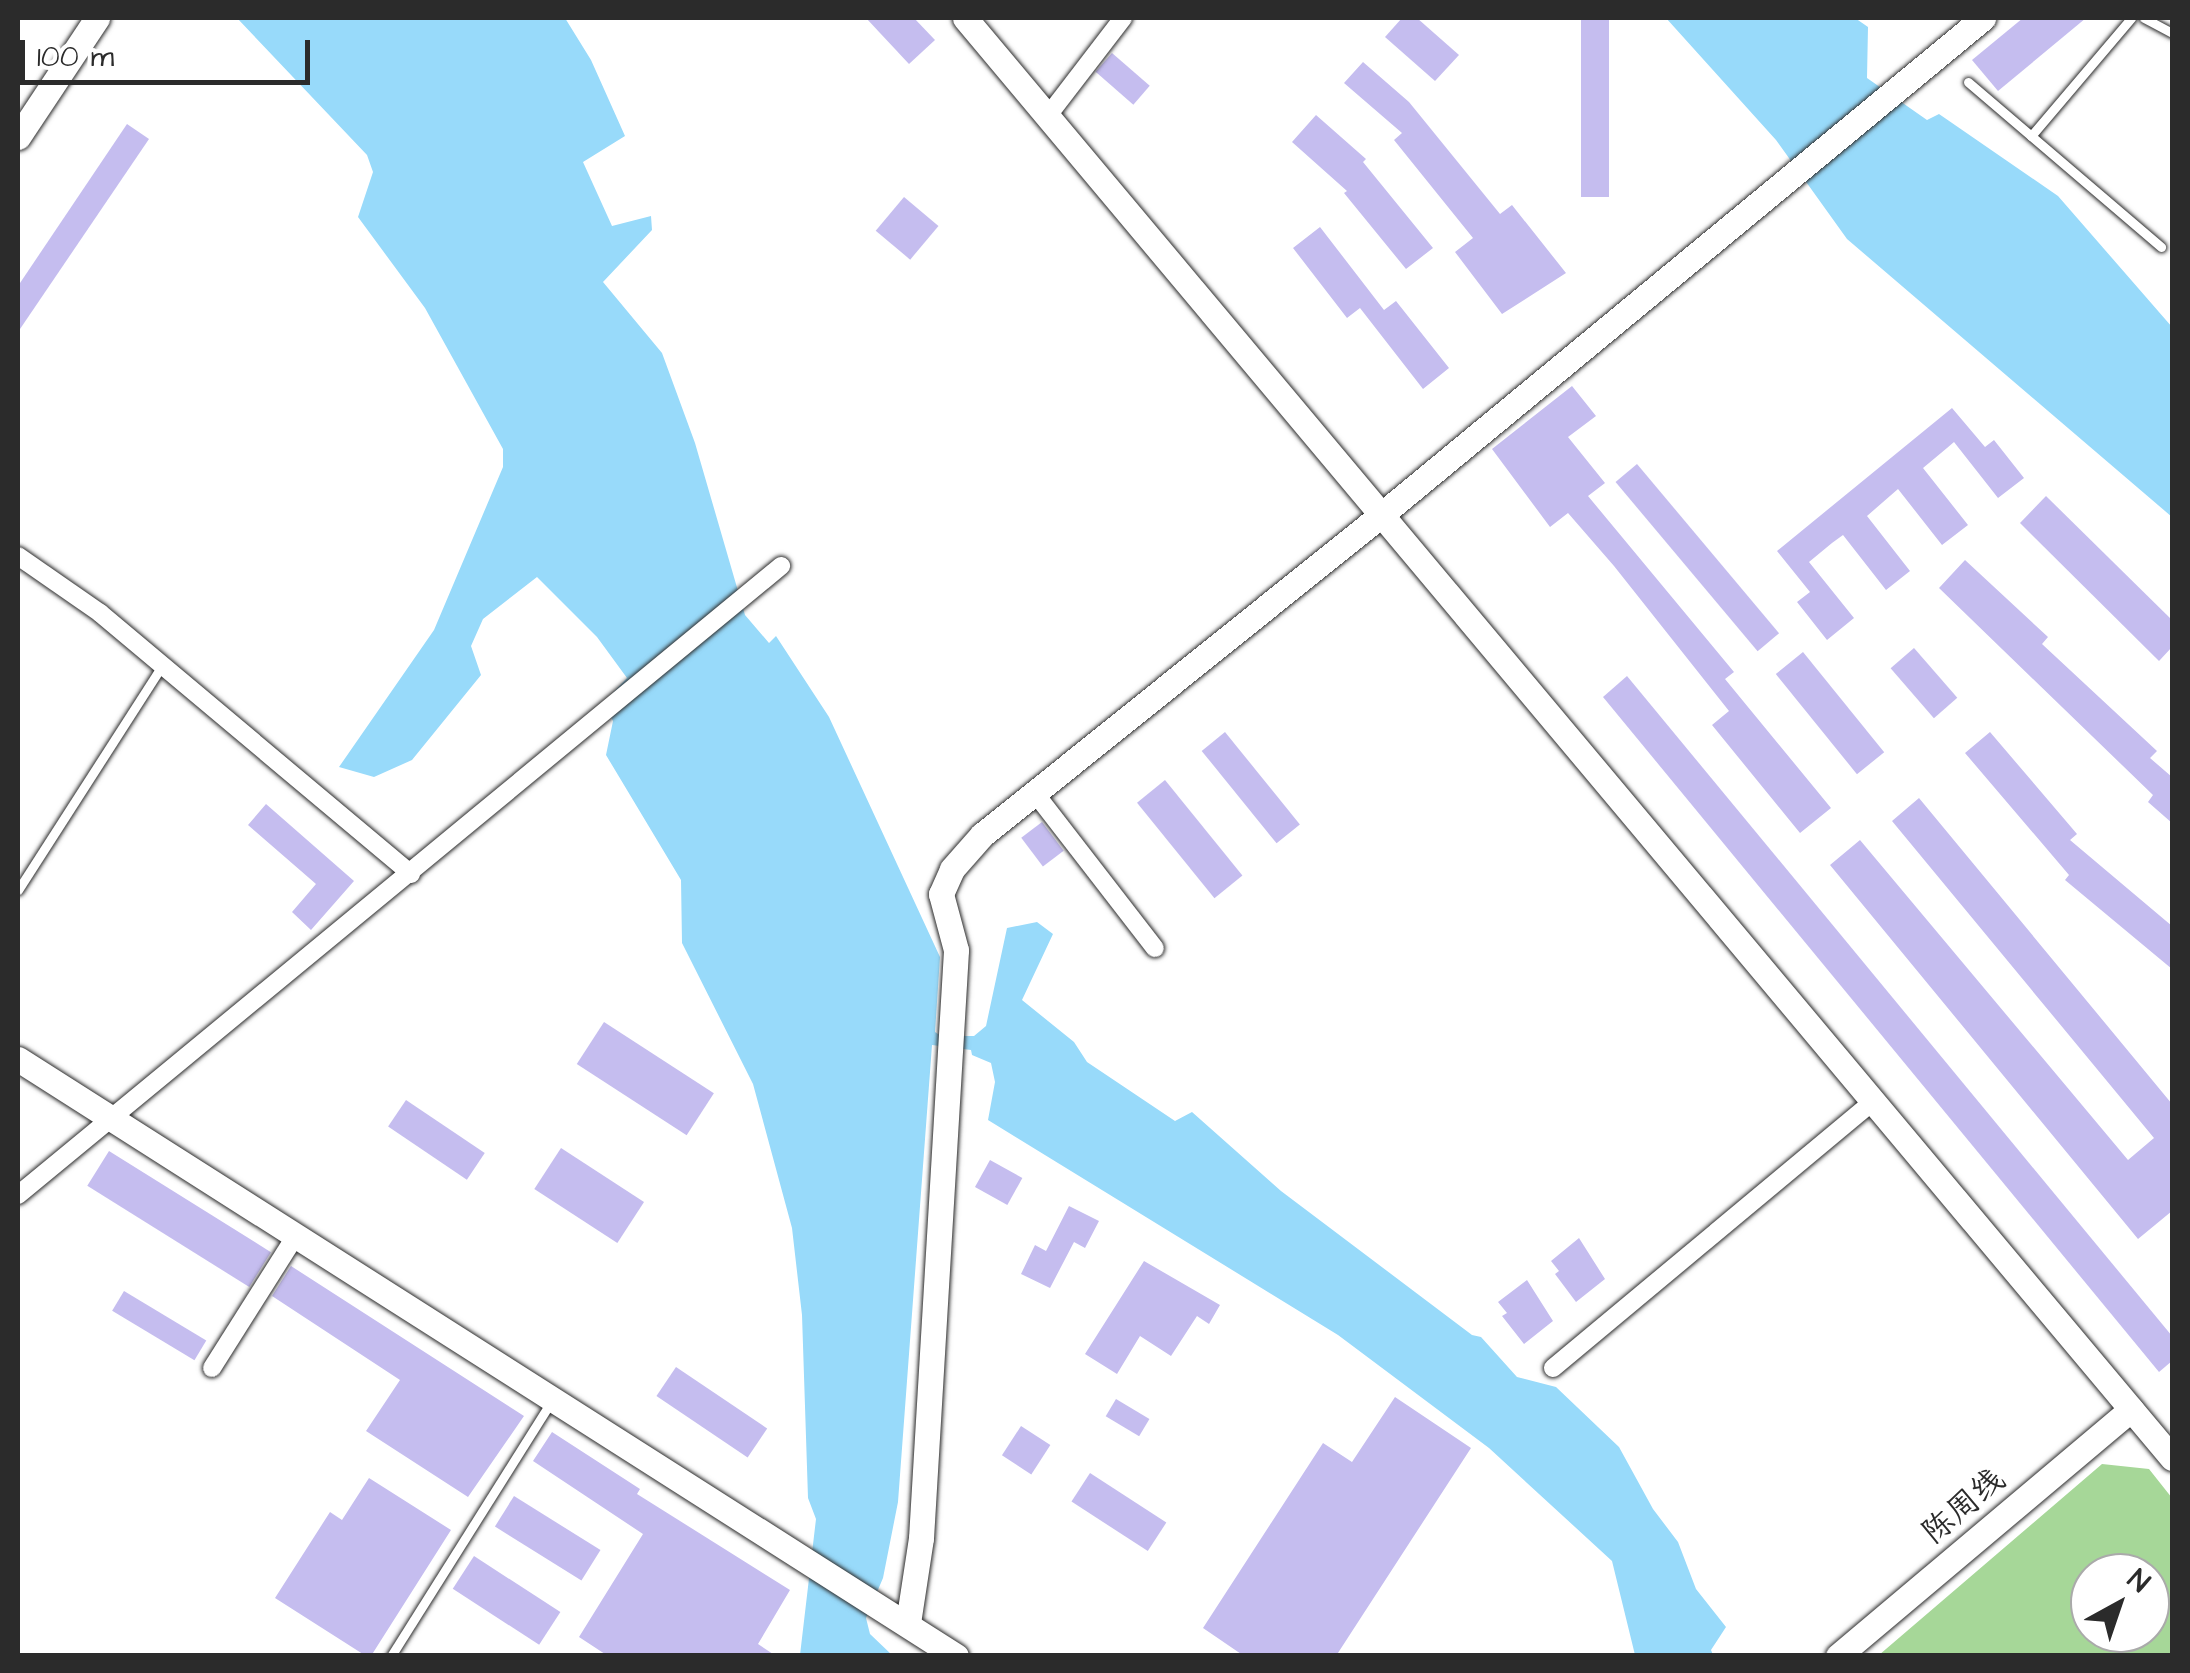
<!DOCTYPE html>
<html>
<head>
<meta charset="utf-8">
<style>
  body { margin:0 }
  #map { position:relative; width:2190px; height:1673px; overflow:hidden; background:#fff; font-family:"Architects Daughter","LXGW WenKai TC",sans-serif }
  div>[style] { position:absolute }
  .green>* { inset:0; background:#a6d798 }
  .water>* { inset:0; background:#98dafa }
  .building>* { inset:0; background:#c5bdef; transform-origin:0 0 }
  .roads { filter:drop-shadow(0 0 2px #2b2b2b) drop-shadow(0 0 2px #2b2b2b) }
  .lane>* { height:9px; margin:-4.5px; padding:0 4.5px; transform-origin:4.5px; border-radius:4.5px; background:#fff }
  .street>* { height:18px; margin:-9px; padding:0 9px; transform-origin:9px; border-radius:9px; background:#fff }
  .secondary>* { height:25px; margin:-12.5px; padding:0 12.5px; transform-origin:12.5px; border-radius:12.5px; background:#fff }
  span { translate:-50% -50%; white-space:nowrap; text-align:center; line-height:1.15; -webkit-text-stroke:10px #fff; paint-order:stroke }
  .street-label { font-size:32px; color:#2b2b2b }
  .frame { position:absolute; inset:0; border:20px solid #2b2b2b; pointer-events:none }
  .north { position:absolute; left:2070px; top:1553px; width:100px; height:100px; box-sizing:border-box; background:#fff; border:2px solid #aaa; border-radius:50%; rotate:40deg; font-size:28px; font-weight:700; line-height:40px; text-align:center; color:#2b2b2b }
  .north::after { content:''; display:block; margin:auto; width:35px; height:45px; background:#2b2b2b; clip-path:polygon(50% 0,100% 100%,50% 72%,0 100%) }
  .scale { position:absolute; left:20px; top:40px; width:290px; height:45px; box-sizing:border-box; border:5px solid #2b2b2b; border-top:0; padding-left:12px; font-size:30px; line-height:35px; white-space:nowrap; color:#2b2b2b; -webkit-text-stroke:8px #fff; paint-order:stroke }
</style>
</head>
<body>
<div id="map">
  <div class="green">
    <i style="clip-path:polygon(evenodd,2102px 1464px,2149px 1469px,2172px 1498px,2172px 1655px,1879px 1655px,2102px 1464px,2090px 1573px,2150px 1573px,2150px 1633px,2090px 1633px,2090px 1573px)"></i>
  </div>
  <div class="water">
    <i style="clip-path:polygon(237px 18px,565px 18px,591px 60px,625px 136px,583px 162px,612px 226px,651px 216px,652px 230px,603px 282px,662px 353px,695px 443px,745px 615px,769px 643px,776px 636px,829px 717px,940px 957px,935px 1032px,941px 1036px,974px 1036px,986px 1026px,1007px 928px,1037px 922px,1053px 934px,1022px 1000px,1074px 1042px,1087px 1062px,1175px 1121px,1192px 1112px,1281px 1191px,1472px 1335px,1481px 1337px,1517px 1377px,1556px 1387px,1619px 1447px,1653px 1509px,1678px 1542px,1696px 1589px,1726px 1627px,1711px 1650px,1713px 1655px,1635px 1655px,1612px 1561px,1489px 1448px,1338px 1335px,988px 1120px,995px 1082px,991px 1063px,972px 1055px,971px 1050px,932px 1045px,898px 1502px,883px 1578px,866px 1618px,870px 1634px,892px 1655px,800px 1655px,816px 1519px,808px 1498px,802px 1315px,792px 1228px,753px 1084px,682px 943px,681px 880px,606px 755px,613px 721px,603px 703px,627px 678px,597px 637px,537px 577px,483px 619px,471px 646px,481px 675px,412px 760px,374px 777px,339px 767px,434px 630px,503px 467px,503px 449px,425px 308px,358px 217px,373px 172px,367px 155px)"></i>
    <i style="clip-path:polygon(1666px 18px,1855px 18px,1868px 27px,1867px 78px,1927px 120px,1939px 114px,2058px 196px,2172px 327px,2172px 517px,1847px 239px,1776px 140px)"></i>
  </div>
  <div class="building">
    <i style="clip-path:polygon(866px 18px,914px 18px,935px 40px,909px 64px)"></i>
    <i style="clip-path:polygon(1402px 18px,1417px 18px,1459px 55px,1435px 81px,1385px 37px)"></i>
    <i style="left:1581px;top:18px;width:28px;height:179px"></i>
    <i style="clip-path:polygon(2023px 18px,2086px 18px,1998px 91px,1972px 60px)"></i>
    <i style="left:1112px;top:53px;width:50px;height:25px;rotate:41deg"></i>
    <i style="clip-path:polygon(1363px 62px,1409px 102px,1500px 214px,1512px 205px,1566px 273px,1502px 314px,1455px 252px,1473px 238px,1394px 140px,1402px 133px,1344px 83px)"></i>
    <i style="clip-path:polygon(1316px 115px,1366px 159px,1363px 162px,1433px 248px,1406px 269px,1344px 193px,1347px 191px,1292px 142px)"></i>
    <i style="clip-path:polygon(127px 124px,149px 139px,18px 332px,18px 286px)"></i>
    <i style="left:904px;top:197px;width:45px;height:44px;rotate:40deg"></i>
    <i style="clip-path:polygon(1320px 227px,1384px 310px,1396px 301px,1449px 368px,1423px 389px,1360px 308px,1347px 318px,1293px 248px)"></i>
    <i style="clip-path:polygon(1572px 386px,1596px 416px,1568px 437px,1605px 483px,1588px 496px,1734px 672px,1725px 679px,1831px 808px,1800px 833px,1712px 725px,1729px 711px,1614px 566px,1568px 513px,1550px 527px,1492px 449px)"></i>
    <i style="clip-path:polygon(1952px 408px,1985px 447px,1994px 440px,2024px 478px,1998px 498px,1954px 442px,1947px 448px,1923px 468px,1968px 525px,1942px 545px,1898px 489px,1867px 516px,1910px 571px,1886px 590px,1843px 535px,1832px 543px,1809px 562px,1854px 618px,1827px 640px,1797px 602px,1810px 592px,1777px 551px)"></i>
    <i style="left:1637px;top:464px;width:221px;height:28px;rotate:50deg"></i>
    <i style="clip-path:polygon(2046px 496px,2172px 620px,2172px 647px,2159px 661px,2020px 523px)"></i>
    <i style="clip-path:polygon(1965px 560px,2048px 637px,2042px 644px,2157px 751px,2150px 758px,2172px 777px,2172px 823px,2148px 802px,2153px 795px,1939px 588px)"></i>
    <i style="left:1914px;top:648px;width:66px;height:31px;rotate:49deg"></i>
    <i style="left:1803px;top:652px;width:129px;height:35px;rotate:51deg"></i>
    <i style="clip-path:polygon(1627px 676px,2172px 1336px,2172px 1361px,2159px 1372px,1603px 697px)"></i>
    <i style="left:1225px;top:732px;width:119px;height:30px;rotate:51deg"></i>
    <i style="clip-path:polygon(1990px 732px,2077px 834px,2070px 840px,2172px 926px,2172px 969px,2065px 880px,2069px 875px,1965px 753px)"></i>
    <i style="left:1165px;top:780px;width:123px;height:36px;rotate:51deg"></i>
    <i style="clip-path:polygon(1919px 798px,2172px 1104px,2172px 1211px,2138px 1239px,1830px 865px,1860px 840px,2128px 1160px,2154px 1138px,1892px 821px)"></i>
    <i style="clip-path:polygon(266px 804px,354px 881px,311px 930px,292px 912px,316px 884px,248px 825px)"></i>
    <i style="left:1042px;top:822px;width:36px;height:26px;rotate:53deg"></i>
    <i style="left:604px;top:1022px;width:131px;height:50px;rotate:33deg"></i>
    <i style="left:406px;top:1100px;width:95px;height:32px;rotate:34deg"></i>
    <i style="left:561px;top:1148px;width:99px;height:49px;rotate:33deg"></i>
    <i style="left:109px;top:1151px;width:191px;height:41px;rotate:32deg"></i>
    <i style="left:990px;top:1160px;width:37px;height:31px;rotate:29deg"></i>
    <i style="clip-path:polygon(1069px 1206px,1099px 1221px,1085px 1248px,1074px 1242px,1050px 1288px,1021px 1274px,1035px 1245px,1046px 1251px)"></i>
    <i style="clip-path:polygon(1579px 1238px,1605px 1279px,1576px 1302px,1555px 1274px,1559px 1271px,1551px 1261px)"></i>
    <i style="clip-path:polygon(1144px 1261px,1220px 1305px,1209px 1324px,1197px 1316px,1171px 1356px,1140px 1336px,1117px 1374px,1085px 1354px)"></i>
    <i style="clip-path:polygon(291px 1266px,524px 1416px,468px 1497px,366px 1431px,400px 1380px,272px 1296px)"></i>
    <i style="clip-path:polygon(1527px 1280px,1553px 1321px,1524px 1344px,1502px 1316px,1507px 1313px,1498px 1302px)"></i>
    <i style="left:124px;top:1291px;width:96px;height:23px;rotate:31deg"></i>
    <i style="left:676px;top:1367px;width:110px;height:35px;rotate:34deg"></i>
    <i style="clip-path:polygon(1395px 1397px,1471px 1448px,1336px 1656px,1244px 1656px,1203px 1628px,1323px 1443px,1352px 1462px)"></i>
    <i style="left:1116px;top:1399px;width:39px;height:20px;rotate:31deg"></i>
    <i style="left:1021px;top:1426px;width:35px;height:35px;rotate:33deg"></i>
    <i style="clip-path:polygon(552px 1432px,640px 1489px,637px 1494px,790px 1590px,758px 1644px,776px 1656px,608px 1656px,579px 1637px,643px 1534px,533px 1461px)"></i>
    <i style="left:1090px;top:1473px;width:91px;height:34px;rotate:33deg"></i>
    <i style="clip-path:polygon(369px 1478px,451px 1530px,371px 1656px,366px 1656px,275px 1598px,330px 1512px,342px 1520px)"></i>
    <i style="left:514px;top:1496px;width:102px;height:36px;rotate:32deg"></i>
    <i style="left:474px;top:1556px;width:103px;height:39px;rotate:33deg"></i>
  </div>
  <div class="roads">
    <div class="lane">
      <i style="left:2144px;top:18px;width:32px;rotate:28deg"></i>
      <i style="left:1968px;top:82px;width:254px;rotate:40.5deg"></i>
      <i style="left:2031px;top:136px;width:155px;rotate:-49.7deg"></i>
      <i style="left:18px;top:890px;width:266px;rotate:-57.3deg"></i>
      <i style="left:391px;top:1656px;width:302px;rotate:-57.8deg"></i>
    </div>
    <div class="street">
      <i style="left:1047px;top:117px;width:125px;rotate:-52.5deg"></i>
      <i style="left:18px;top:556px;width:100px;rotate:34.8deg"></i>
      <i style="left:100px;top:613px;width:406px;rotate:40deg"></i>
      <i style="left:1035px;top:793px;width:196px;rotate:52.3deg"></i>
      <i style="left:18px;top:1195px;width:989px;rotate:-39.5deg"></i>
      <i style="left:212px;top:1368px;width:157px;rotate:-57.7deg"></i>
      <i style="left:1553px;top:1368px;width:417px;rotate:-39.8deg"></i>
    </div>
    <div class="secondary">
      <i style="left:965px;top:18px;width:1879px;rotate:50.03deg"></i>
      <i style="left:18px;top:137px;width:143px;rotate:-56.4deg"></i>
      <i style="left:18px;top:1059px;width:1112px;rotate:32.48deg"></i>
      <i style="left:908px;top:1623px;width:86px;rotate:-81.3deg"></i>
      <i style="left:921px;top:1538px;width:589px;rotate:-86.59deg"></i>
      <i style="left:956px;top:950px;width:58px;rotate:-105deg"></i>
      <i style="left:941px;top:894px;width:27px;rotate:-66deg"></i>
      <i style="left:952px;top:869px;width:45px;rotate:-48.6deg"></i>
      <i style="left:982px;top:835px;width:511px;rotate:-38.73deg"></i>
      <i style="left:1381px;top:515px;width:781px;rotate:-39.54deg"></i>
      <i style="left:1838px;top:1656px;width:383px;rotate:-40.1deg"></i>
    </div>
  </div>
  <div class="street-label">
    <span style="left:1964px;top:1507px;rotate:-40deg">陈周线</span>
  </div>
  <div class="frame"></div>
  <div class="north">N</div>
  <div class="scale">100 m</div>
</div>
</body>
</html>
